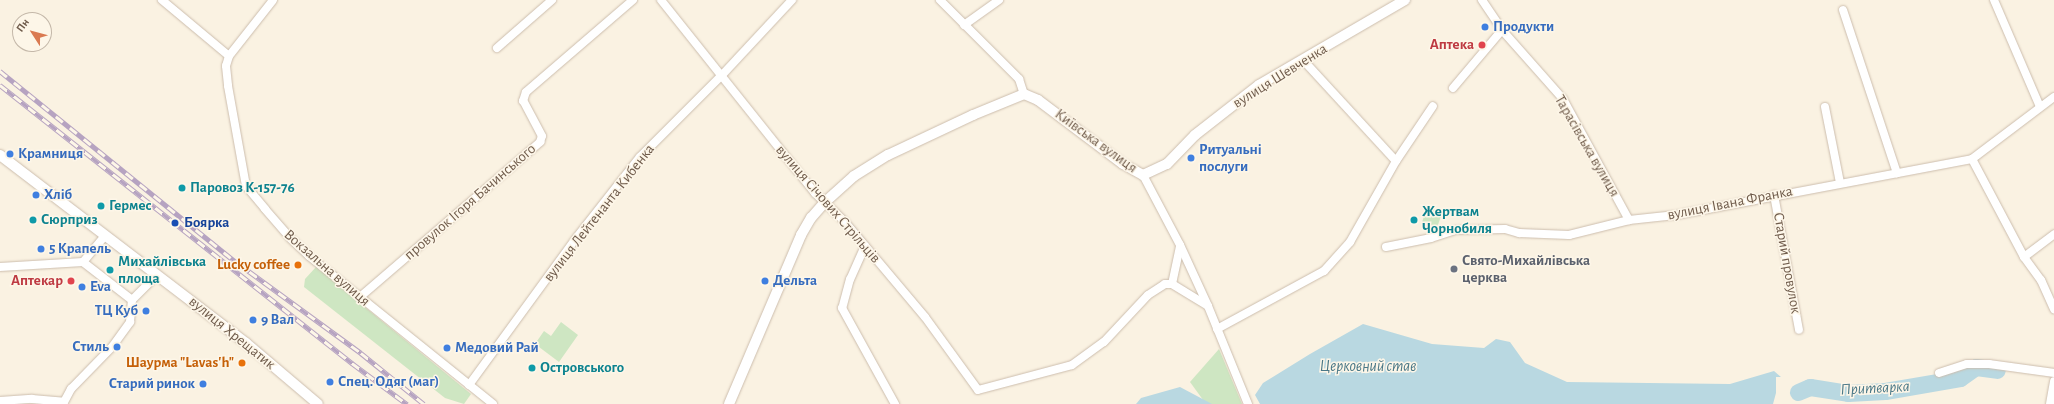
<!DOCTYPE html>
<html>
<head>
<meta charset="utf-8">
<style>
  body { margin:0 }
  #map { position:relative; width:2054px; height:404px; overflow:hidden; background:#faf2e2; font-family:"Alegreya Sans",sans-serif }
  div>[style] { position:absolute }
  .green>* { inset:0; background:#cee6c2; transform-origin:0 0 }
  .water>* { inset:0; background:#b9d8e1 }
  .river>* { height:17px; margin:-8.5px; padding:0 8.5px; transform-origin:8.5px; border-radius:8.5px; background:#b9d8e1 }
  .roads { filter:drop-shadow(0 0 1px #ccbdad) drop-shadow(0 0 1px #ccbdad) }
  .minor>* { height:8px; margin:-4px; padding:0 4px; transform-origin:4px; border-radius:4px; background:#fff }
  .tertiary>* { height:10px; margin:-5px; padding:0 5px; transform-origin:5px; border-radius:5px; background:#fff }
  .rail>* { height:4.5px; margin-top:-2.25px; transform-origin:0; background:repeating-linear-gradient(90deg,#fdf6e8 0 9px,#b6a3c1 0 18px); box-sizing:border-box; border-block:1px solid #b6a3c1 }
  .dots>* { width:11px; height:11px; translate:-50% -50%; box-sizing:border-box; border:2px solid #fdf6e8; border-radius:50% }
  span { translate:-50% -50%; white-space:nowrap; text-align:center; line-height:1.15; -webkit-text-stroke:3px #fdf6e8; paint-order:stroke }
  .shop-label { font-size:15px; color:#366cbe; font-weight:700 }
  .left { translate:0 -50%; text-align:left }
  .right { translate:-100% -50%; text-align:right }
  .health-label { font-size:15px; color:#be3a42; font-weight:700 }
  .street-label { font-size:15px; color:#6f5b4b }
  .culture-label { font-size:15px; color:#0d838f; font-weight:700 }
  .transit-label { font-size:15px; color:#164399; font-weight:700 }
  .worship-label { font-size:15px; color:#5b616d; font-weight:700 }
  .food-label { font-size:15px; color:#c56008; font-weight:700 }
  .water-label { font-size:16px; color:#4a7887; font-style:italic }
  .north { position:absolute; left:12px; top:12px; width:40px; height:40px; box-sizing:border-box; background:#fdf6e8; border:1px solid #c4b8a9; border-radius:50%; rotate:306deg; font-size:11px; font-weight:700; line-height:16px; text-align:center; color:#6f5b4b }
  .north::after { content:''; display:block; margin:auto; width:14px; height:18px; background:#da7a51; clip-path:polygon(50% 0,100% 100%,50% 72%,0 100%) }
</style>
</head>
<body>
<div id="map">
  <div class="green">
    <i style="left:1427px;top:207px;width:16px;height:16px;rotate:18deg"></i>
    <i style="clip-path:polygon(316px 267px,471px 394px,464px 404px,445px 398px,304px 287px,305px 279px)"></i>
    <i style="clip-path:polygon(561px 322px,578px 335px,559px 362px,535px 344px,544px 331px,551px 336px)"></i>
    <i style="clip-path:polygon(1219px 349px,1242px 404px,1206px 404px,1190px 382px)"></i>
  </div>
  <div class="water">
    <i style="clip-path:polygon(1363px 324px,1432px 344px,1484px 348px,1496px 339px,1510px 342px,1525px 363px,1567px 382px,1730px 384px,1774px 371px,1781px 377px,1776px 377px,1776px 393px,1773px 404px,1260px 404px,1255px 395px,1263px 383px,1310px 354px)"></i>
    <i style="clip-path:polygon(1180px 387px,1212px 404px,1136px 404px,1141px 398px)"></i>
  </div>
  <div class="river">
    <i style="left:1798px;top:392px;width:13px;rotate:-23deg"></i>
    <i style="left:1810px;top:387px;width:38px;rotate:9deg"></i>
    <i style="left:1848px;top:393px;width:37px;rotate:-3deg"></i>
    <i style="left:1885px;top:391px;width:76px;rotate:-9.8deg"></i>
    <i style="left:1960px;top:378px;width:19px;rotate:-35deg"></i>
    <i style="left:1976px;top:367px;width:21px;rotate:8deg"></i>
  </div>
  <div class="roads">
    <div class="minor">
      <i style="left:162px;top:0;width:87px;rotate:39.9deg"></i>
      <i style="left:229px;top:56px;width:10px;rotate:107deg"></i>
      <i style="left:226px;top:66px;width:20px;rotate:84deg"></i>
      <i style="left:228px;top:86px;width:102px;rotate:79.8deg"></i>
      <i style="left:246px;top:186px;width:30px;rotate:50deg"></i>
      <i style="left:265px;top:209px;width:38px;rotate:49deg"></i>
      <i style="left:290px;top:238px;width:26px;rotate:43deg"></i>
      <i style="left:309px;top:256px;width:236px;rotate:38.8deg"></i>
      <i style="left:661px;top:0;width:247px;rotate:51.4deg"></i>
      <i style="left:815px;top:193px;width:42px;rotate:44deg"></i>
      <i style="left:845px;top:222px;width:124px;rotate:49.9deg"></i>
      <i style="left:925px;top:317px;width:90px;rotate:54deg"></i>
      <i style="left:978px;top:390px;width:97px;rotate:-14.9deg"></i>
      <i style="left:1072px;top:365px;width:39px;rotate:-36deg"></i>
      <i style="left:1104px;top:342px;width:64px;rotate:-46.9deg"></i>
      <i style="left:1148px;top:295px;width:20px;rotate:-33deg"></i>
      <i style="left:1165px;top:284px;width:7px"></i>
      <i style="left:1172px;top:284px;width:42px;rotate:31.4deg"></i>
      <i style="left:940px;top:0;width:112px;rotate:45deg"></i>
      <i style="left:1019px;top:79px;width:16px;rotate:72deg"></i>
      <i style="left:1482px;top:0;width:36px;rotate:56deg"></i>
      <i style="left:1502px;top:30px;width:92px;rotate:48.5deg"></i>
      <i style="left:1563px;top:99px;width:138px;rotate:61.4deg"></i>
      <i style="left:1994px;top:0;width:116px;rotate:66.7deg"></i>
      <i style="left:1843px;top:10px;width:172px;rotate:71.7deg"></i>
      <i style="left:964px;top:25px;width:43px;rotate:-35.5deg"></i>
      <i style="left:497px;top:48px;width:73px;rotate:-41.1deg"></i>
      <i style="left:229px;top:56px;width:71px;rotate:-51.8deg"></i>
      <i style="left:1303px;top:60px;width:137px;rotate:47.4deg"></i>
      <i style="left:1453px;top:88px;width:76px;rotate:-49.8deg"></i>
      <i style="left:1825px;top:107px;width:77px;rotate:78.8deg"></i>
      <i style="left:1972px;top:159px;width:111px;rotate:62deg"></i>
      <i style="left:2024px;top:257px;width:29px;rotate:54deg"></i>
      <i style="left:2041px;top:280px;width:32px;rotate:66deg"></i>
      <i style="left:1143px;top:175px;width:79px;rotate:62.1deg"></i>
      <i style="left:1180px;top:245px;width:67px;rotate:65.3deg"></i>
      <i style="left:1208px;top:306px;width:106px;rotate:67.8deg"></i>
      <i style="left:1774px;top:195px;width:137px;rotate:79.5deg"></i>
      <i style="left:865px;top:246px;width:36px;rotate:114deg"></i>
      <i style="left:850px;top:279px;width:30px;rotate:105deg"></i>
      <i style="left:842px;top:308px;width:110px;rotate:61.1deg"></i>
      <i style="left:1386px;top:247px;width:46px;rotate:-11.3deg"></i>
      <i style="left:1431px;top:238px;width:25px;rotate:-18deg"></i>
      <i style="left:1455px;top:230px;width:50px;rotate:-1.1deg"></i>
      <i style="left:1505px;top:229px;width:15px;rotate:16deg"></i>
      <i style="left:1519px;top:233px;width:50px;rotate:2.3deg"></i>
      <i style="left:1569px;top:235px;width:62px;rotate:-14deg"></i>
      <i style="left:1629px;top:220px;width:47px;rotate:-6.1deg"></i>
      <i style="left:1676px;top:215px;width:301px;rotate:-10.7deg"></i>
      <i style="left:1972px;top:159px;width:103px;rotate:-37.1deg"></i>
      <i style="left:2024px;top:257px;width:38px;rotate:-37deg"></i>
      <i style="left:83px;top:262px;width:62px;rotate:37.8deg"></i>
      <i style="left:132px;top:300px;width:35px;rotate:-45deg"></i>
      <i style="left:0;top:267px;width:83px;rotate:-3.4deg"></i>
      <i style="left:83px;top:262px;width:35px;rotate:-50deg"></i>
      <i style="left:1172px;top:284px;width:39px;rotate:-78deg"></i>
      <i style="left:360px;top:297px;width:238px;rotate:-40.7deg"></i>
      <i style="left:540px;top:142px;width:6px;rotate:-72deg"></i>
      <i style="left:542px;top:136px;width:40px;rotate:-118deg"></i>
      <i style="left:523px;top:101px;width:9px;rotate:-72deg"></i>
      <i style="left:526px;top:92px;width:141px;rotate:-40.7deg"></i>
      <i style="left:1217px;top:329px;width:122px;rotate:-28.5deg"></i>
      <i style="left:1324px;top:271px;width:39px;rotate:-48deg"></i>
      <i style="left:1350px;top:242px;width:93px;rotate:-60.4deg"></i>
      <i style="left:1396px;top:161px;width:66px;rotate:-56.1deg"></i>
      <i style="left:1939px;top:373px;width:29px;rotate:-18deg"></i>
      <i style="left:1967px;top:364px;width:22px"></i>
      <i style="left:1989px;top:364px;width:66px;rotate:7.9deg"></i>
      <i style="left:469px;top:385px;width:183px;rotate:-53.9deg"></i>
      <i style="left:577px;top:237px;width:102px;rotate:-51.8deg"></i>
      <i style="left:640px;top:157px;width:116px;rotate:-45deg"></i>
      <i style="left:722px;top:75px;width:103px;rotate:-47deg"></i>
      <i style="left:0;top:401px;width:32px;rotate:-4deg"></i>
      <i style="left:32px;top:399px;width:32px;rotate:5deg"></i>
      <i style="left:64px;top:402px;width:15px;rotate:-62deg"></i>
      <i style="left:71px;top:389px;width:59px;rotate:-45.7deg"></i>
      <i style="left:112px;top:347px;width:31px;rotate:-54deg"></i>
      <i style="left:130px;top:322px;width:22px;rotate:-85deg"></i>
      <i style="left:2050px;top:404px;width:23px;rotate:-80deg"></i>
    </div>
    <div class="tertiary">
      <i style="left:0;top:155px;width:310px;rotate:37.4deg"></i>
      <i style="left:246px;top:343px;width:94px;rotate:40.3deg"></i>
      <i style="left:729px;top:404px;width:184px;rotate:-66.9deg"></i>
      <i style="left:801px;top:235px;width:20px;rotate:-60deg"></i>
      <i style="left:811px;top:218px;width:20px;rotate:-49deg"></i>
      <i style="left:824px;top:203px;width:40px;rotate:-42deg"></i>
      <i style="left:854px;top:176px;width:40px;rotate:-32deg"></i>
      <i style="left:888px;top:155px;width:94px;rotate:-25.2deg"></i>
      <i style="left:973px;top:115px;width:55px;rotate:-22.4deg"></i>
      <i style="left:1024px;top:94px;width:15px;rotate:23deg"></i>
      <i style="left:1038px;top:100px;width:106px;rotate:37deg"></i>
      <i style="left:1123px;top:164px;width:23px;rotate:29deg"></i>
      <i style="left:1143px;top:175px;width:26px;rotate:-25deg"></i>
      <i style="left:1167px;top:164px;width:40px;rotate:-46deg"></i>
      <i style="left:1195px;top:135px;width:81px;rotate:-38deg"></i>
      <i style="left:1259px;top:85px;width:169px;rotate:-30.2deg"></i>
    </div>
  </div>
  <div class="rail">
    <i style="left:0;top:71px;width:302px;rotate:39deg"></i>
    <i style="left:235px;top:261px;width:156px;rotate:36.1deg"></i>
    <i style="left:361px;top:353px;width:81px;rotate:39deg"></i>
    <i style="left:0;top:85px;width:449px;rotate:38.3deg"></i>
    <i style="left:352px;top:363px;width:69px;rotate:36.7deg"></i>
  </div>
  <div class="dots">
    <i style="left:1485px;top:27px;background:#3f7fe0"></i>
    <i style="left:1482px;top:45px;background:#e0444e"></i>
    <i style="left:10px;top:154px;background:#3f7fe0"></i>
    <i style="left:1191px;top:158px;background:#3f7fe0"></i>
    <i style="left:182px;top:188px;background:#0f9aa8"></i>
    <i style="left:36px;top:195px;background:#3f7fe0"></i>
    <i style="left:101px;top:206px;background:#0f9aa8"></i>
    <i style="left:33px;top:220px;background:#0f9aa8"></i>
    <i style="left:1414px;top:220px;background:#0f9aa8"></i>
    <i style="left:175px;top:223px;background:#1a4fb4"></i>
    <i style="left:41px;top:249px;background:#3f7fe0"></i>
    <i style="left:298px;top:265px;background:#e8710a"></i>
    <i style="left:1454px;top:269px;background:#6b7280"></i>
    <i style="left:110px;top:270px;background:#0f9aa8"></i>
    <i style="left:71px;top:281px;background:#e0444e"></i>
    <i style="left:765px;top:281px;background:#3f7fe0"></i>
    <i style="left:82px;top:287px;background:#3f7fe0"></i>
    <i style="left:146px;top:311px;background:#3f7fe0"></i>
    <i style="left:253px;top:320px;background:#3f7fe0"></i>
    <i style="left:117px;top:347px;background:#3f7fe0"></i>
    <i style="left:447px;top:348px;background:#3f7fe0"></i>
    <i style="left:242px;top:363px;background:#e8710a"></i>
    <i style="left:532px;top:368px;background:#0f9aa8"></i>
    <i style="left:330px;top:382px;background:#3f7fe0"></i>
    <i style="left:203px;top:384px;background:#3f7fe0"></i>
  </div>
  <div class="shop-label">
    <span class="left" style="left:1493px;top:27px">Продукти</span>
    <span class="left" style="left:1199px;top:158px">Ритуальні<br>послуги</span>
    <span class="left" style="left:18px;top:154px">Крамниця</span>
    <span class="left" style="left:44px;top:195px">Хліб</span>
    <span class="left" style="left:49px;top:249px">5 Крапель</span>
    <span class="left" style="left:773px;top:281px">Дельта</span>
    <span class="left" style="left:90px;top:287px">Eva</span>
    <span class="right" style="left:138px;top:311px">ТЦ Куб</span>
    <span class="left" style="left:261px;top:320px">9 Вал</span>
    <span class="right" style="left:109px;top:347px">Стиль</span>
    <span class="left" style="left:455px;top:348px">Медовий Рай</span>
    <span class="left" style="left:338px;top:382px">Спец. Одяг (маг)</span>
    <span class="right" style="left:195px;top:384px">Старий ринок</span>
  </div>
  <div class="health-label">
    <span class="right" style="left:1474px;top:45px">Аптека</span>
    <span class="right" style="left:63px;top:281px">Аптекар</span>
  </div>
  <div class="street-label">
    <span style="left:1280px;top:76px;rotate:-32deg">вулиця Шевченка</span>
    <span style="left:1096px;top:141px;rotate:36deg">Київська вулиця</span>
    <span style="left:1587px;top:146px;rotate:60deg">Тарасівська вулиця</span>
    <span style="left:470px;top:202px;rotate:-41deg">провулок Ігоря Бачинського</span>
    <span style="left:1730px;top:203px;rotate:-11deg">вулиця Івана Франка</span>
    <span style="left:828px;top:204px;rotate:49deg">вулиця Січових Стрільців</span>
    <span style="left:599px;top:213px;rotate:-52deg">вулиця Лейтенанта Кибенка</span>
    <span style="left:1787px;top:263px;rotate:80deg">Старий провулок</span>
    <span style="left:327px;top:268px;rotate:41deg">Вокзальна вулиця</span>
    <span style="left:232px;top:333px;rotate:39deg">вулиця Хрещатик</span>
  </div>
  <div class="culture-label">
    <span class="left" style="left:190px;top:188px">Паровоз К-157-76</span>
    <span class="left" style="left:109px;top:206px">Гермес</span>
    <span class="left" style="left:1422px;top:220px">Жертвам<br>Чорнобиля</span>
    <span class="left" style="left:41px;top:220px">Сюрприз</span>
    <span class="left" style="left:118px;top:270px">Михайлівська<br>площа</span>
    <span class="left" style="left:540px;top:368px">Островського</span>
  </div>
  <div class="transit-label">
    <span class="left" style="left:184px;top:223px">Боярка</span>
  </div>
  <div class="worship-label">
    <span class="left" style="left:1462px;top:269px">Свято-Михайлівська<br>церква</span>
  </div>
  <div class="food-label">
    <span class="right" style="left:290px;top:265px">Lucky coffee</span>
    <span class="right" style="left:234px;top:363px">Шаурма "Lavas'h"</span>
  </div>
  <div class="water-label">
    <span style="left:1368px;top:366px">Церковний став</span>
    <span style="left:1875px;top:388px;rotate:-3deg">Притварка</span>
  </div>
  <div class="north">Пн</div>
</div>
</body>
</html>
